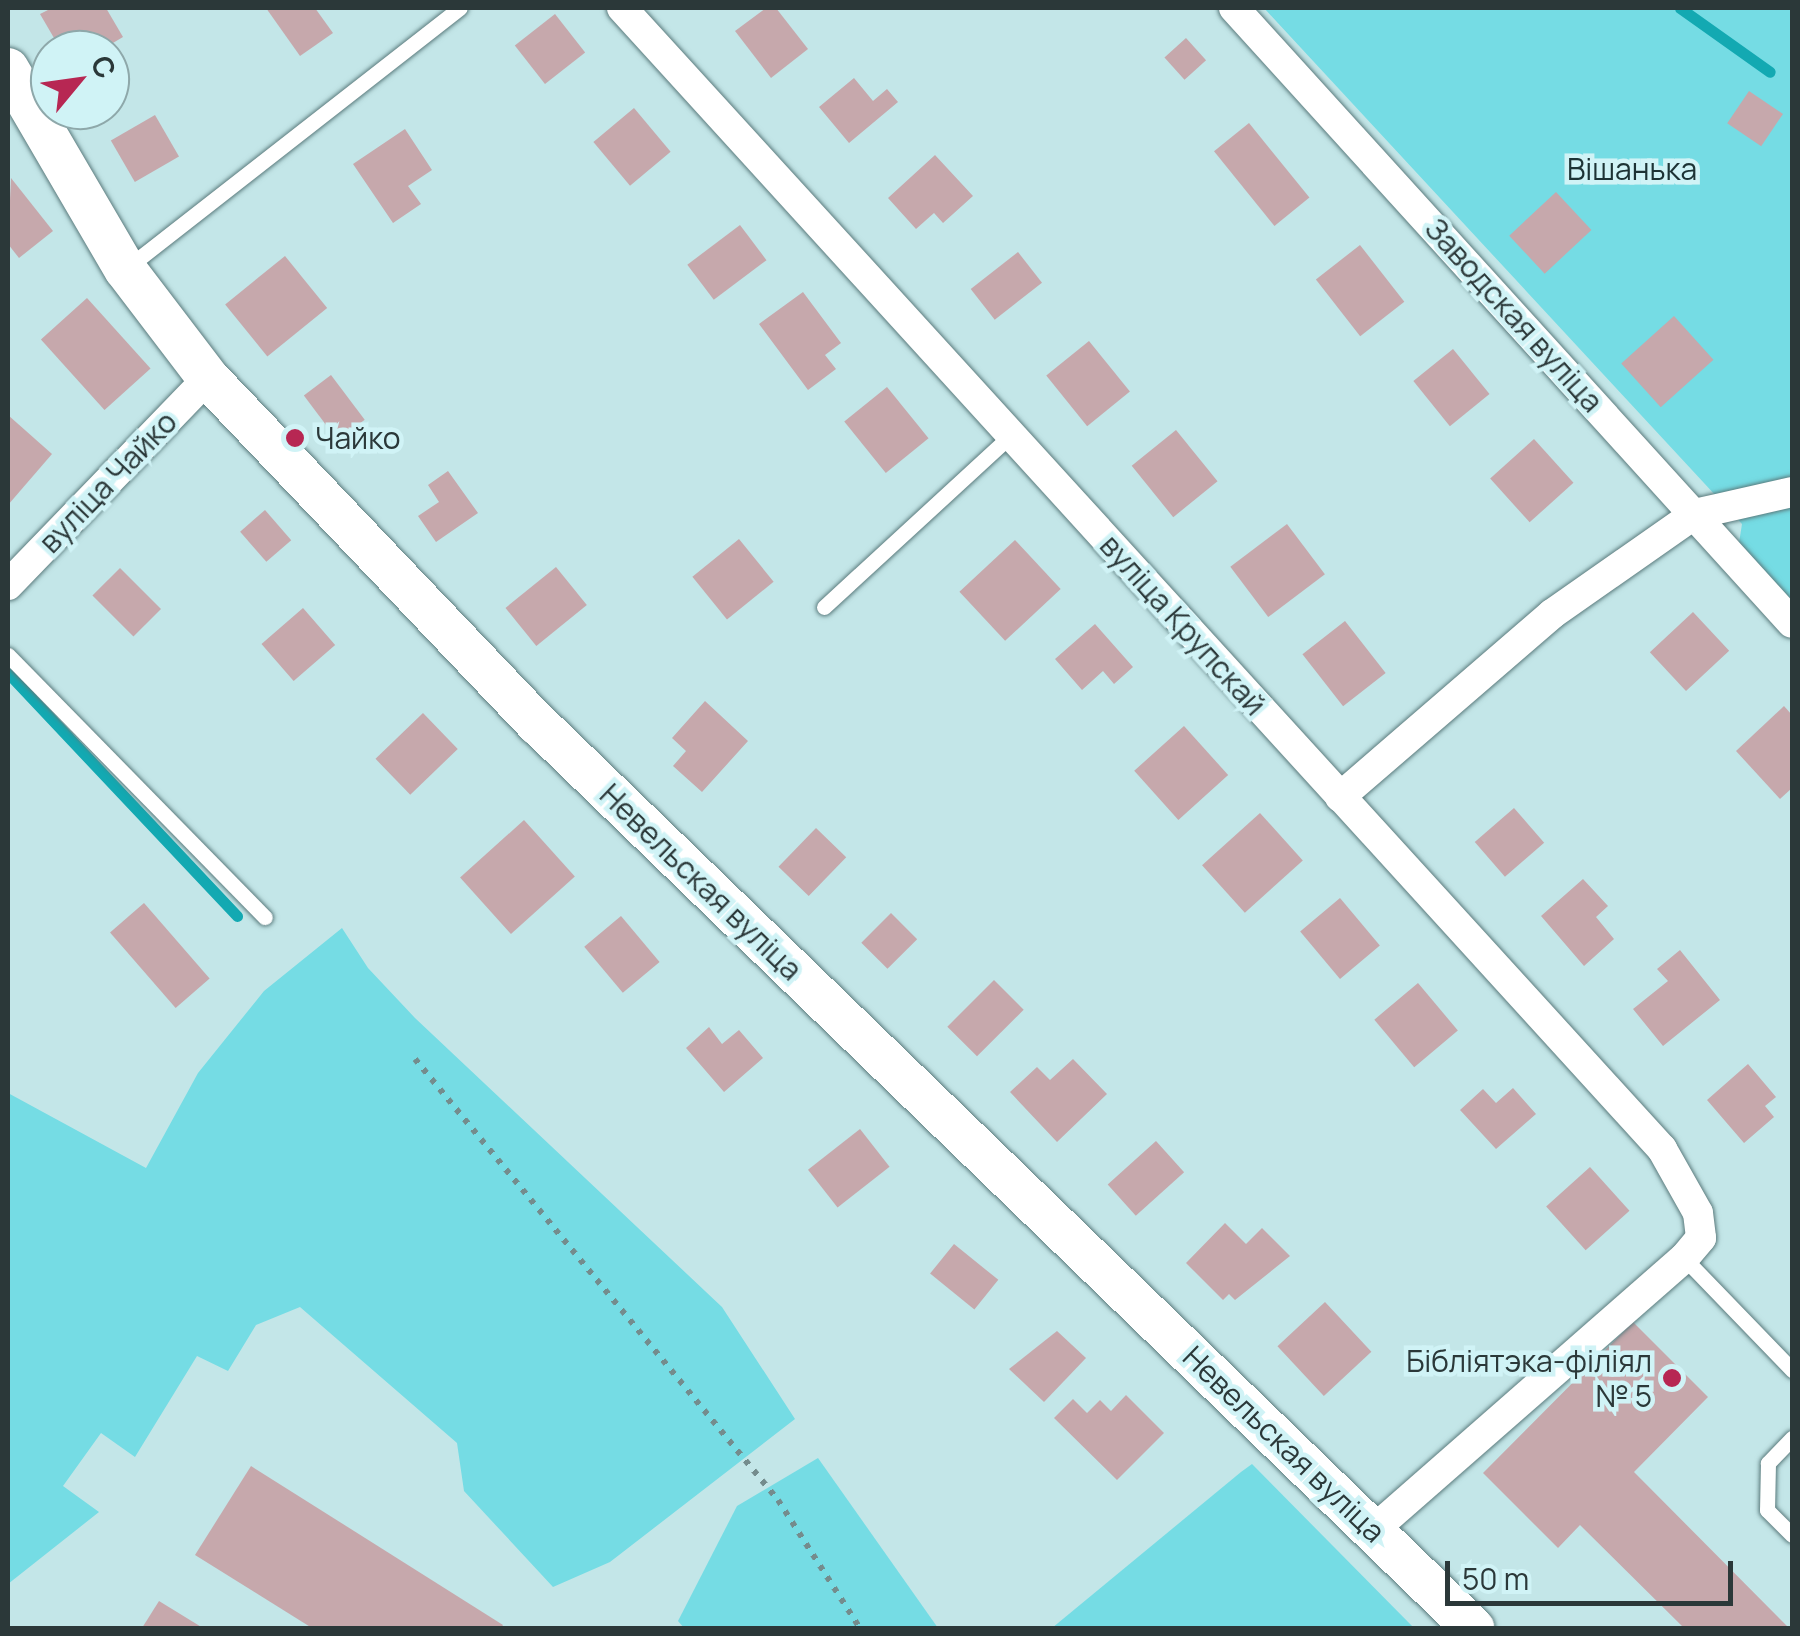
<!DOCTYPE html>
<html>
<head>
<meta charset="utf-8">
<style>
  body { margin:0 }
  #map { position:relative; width:1800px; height:1636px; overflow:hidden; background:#c3e6e8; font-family:Manrope,sans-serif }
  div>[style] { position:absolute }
  .green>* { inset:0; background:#75dce4 }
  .stream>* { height:11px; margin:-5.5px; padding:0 5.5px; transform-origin:5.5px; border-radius:5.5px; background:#13a9b2 }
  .building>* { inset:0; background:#c6a8ac; transform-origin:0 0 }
  .path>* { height:6px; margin-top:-3px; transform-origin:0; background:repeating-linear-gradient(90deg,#748c8d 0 5px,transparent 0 13px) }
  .roads { filter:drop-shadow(0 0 2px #5b7b7d) drop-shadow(0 0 2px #5b7b7d) }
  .lane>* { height:15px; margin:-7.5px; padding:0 7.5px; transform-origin:7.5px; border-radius:7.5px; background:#fff }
  .street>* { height:30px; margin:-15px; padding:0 15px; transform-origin:15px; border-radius:15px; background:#fff }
  .secondary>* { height:42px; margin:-21px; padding:0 21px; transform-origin:21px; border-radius:21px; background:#fff }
  .dots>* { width:28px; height:28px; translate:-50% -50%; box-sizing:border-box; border:5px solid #d0f3f6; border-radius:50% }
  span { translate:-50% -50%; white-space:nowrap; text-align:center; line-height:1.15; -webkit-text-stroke:9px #d0f3f6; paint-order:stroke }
  .park-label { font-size:30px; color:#1d3335 }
  .street-label { font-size:30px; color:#2b3839 }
  .poi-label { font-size:30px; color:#2b3839 }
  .left { translate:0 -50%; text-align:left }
  .right { translate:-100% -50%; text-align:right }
  .frame { position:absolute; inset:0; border:10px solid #2b3839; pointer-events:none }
  .north { position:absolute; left:30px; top:30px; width:100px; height:100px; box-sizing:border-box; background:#d0f3f6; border:2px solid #8ea8aa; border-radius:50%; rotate:61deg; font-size:28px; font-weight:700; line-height:40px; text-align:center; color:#2b3839 }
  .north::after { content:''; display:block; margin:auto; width:35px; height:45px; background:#b72753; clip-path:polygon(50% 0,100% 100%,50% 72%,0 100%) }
  .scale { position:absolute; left:1445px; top:1561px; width:288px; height:45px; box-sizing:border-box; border:5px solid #2b3839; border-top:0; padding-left:12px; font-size:30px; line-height:35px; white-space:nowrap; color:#2b3839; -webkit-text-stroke:8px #d0f3f6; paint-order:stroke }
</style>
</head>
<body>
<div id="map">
  <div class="green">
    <i style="clip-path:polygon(1264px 8px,1792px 8px,1792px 603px,1739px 543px,1742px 524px)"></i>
    <i style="clip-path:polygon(342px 928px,368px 968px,415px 1018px,722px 1307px,795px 1419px,610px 1562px,553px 1587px,464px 1491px,457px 1443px,300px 1307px,256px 1325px,228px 1371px,197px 1356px,135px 1457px,101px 1433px,63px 1486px,99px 1512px,8px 1584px,8px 1093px,146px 1168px,198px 1073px,264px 991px)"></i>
    <i style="clip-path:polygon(818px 1458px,938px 1628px,684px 1628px,678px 1621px,737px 1506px)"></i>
    <i style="clip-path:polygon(1252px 1464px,1414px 1628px,1052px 1628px,1241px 1472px)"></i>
  </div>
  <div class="stream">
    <i style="left:1680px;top:8px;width:110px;rotate:35.4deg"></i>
    <i style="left:8px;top:673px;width:334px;rotate:46.7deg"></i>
  </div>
  <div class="building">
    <i style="clip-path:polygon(52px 8px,106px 8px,123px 37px,101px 50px,61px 50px,40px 14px)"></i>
    <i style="clip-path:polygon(266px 8px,315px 8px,333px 33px,300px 56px)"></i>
    <i style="clip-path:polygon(766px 8px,776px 8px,808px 49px,771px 78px,735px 31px)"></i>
    <i style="left:555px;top:14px;width:49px;height:51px;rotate:52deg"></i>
    <i style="left:1186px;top:38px;width:30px;height:29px;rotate:48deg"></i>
    <i style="clip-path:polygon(854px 78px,873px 101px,887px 89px,898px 102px,849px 143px,819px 107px)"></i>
    <i style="left:1749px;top:91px;width:41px;height:39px;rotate:34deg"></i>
    <i style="left:634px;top:108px;width:57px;height:53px;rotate:50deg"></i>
    <i style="left:155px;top:115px;width:48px;height:51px;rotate:60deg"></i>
    <i style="left:1249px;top:123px;width:96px;height:45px;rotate:51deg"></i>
    <i style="clip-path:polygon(405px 129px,432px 170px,408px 186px,421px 204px,393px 223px,353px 164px)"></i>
    <i style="clip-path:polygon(935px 155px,973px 196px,943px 223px,934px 213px,916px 229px,888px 198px)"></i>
    <i style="clip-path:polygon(11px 178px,53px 231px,19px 258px,8px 244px)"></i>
    <i style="left:1556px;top:192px;width:52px;height:64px;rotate:47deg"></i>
    <i style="left:740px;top:225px;width:44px;height:66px;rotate:53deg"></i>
    <i style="left:1360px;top:245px;width:72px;height:56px;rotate:52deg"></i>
    <i style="left:1018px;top:252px;width:39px;height:60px;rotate:52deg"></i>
    <i style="left:285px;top:256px;width:67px;height:77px;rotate:51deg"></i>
    <i style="clip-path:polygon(803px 292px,841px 343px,825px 355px,836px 369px,808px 390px,759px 324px)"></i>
    <i style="left:87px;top:298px;width:95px;height:62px;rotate:48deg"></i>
    <i style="left:1674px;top:316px;width:59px;height:71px;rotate:48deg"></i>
    <i style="left:1089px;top:341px;width:65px;height:55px;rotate:51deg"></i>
    <i style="left:1453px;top:349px;width:58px;height:51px;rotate:51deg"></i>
    <i style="left:331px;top:375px;width:56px;height:34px;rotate:53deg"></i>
    <i style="left:887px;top:387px;width:66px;height:55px;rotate:51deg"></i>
    <i style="clip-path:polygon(8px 415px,52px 454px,8px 505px)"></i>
    <i style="left:1176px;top:430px;width:66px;height:57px;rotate:51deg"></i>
    <i style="left:1534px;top:439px;width:59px;height:59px;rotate:48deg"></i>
    <i style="clip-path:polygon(448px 471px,478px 513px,436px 542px,418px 516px,439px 502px,428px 485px)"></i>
    <i style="left:265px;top:510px;width:40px;height:33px;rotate:49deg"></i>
    <i style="left:1287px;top:524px;width:63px;height:71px;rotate:53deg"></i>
    <i style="left:739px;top:539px;width:55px;height:60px;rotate:51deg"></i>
    <i style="left:1015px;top:540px;width:67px;height:76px;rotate:47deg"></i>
    <i style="left:556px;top:567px;width:49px;height:65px;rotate:51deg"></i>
    <i style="left:120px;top:568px;width:58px;height:39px;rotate:45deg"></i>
    <i style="left:303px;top:608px;width:49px;height:55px;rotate:49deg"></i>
    <i style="left:1693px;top:612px;width:53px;height:59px;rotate:47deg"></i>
    <i style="left:1345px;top:621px;width:66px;height:54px;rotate:52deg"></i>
    <i style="clip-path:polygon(1095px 624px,1133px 667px,1114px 684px,1103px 671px,1082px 690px,1055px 659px)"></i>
    <i style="clip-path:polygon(705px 701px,748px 741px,702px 792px,673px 766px,686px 751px,672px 738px)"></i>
    <i style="clip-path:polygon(1784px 706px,1792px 715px,1792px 788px,1780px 799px,1736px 751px)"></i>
    <i style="left:423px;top:713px;width:50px;height:66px;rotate:46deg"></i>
    <i style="left:1184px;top:726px;width:66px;height:67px;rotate:48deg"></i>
    <i style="left:1514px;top:808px;width:46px;height:52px;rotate:49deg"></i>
    <i style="left:1260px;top:813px;width:64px;height:78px;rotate:48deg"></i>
    <i style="left:524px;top:820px;width:76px;height:86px;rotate:48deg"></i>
    <i style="left:816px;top:828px;width:42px;height:54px;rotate:44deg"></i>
    <i style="clip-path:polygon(1583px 879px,1608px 906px,1596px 917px,1614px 939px,1584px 966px,1541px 916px)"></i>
    <i style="left:1340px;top:898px;width:62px;height:52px;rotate:50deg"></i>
    <i style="left:144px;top:903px;width:100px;height:45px;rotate:49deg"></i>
    <i style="left:891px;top:913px;width:37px;height:42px;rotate:45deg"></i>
    <i style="left:621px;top:916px;width:60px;height:48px;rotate:50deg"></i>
    <i style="clip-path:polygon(1680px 950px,1720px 1000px,1663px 1046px,1633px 1009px,1668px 981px,1657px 969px)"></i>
    <i style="left:994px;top:980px;width:42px;height:66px;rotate:45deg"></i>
    <i style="left:1418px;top:983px;width:62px;height:57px;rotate:50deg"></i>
    <i style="clip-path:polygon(709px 1027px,722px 1044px,739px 1030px,763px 1058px,724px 1092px,686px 1048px)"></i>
    <i style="clip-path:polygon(1073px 1059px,1107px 1094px,1057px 1142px,1010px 1092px,1037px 1067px,1050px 1080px)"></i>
    <i style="clip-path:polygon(1748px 1064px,1776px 1097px,1765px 1106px,1774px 1117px,1744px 1143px,1707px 1100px)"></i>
    <i style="clip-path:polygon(1513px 1088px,1536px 1114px,1496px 1149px,1460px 1110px,1483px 1089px,1496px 1103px)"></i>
    <i style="left:860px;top:1129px;width:48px;height:66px;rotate:52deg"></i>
    <i style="left:1156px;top:1141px;width:42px;height:65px;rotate:48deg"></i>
    <i style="left:1590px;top:1167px;width:59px;height:59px;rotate:48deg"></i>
    <i style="clip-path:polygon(1225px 1223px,1246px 1244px,1262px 1228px,1290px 1256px,1235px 1300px,1229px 1294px,1223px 1300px,1186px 1263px)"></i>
    <i style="left:954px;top:1244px;width:57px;height:38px;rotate:39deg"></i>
    <i style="left:1325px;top:1302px;width:68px;height:65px;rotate:47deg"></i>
    <i style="clip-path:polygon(1633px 1322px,1708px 1397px,1634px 1472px,1789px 1628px,1684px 1628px,1580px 1525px,1558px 1548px,1483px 1473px)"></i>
    <i style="clip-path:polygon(1057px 1331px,1086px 1358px,1044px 1402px,1009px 1369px)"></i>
    <i style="clip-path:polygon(1126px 1395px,1164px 1433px,1117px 1480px,1054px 1418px,1073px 1399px,1087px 1413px,1100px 1400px,1111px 1411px)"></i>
    <i style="clip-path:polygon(251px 1466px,503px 1625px,501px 1628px,312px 1628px,195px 1555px)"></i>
    <i style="clip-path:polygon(159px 1601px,203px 1628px,142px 1628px)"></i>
  </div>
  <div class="path">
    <i style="left:415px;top:1059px;width:571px;rotate:50.54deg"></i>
    <i style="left:778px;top:1500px;width:152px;rotate:57.4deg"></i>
  </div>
  <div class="roads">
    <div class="lane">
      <i style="left:128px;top:267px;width:421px;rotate:-38deg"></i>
      <i style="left:824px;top:607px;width:253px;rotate:-42.6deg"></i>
      <i style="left:8px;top:655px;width:367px;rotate:45.6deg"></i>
      <i style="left:1684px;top:1258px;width:156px;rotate:46deg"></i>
      <i style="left:1792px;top:1438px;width:35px;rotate:134deg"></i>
      <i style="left:1768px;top:1463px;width:47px;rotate:91.2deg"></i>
      <i style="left:1767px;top:1510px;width:35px;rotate:45deg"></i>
    </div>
    <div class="street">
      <i style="left:622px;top:8px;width:1544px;rotate:47.65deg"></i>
      <i style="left:1662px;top:1149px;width:73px;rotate:60.6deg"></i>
      <i style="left:1698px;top:1213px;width:25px;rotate:83deg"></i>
      <i style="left:1701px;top:1238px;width:26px;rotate:130deg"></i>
      <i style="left:1684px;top:1258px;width:413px;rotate:138.8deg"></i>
      <i style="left:1234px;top:8px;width:830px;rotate:47.78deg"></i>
      <i style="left:8px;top:585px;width:288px;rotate:-46deg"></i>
      <i style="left:1340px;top:797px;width:280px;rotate:-40.8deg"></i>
      <i style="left:1552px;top:614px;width:174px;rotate:-35deg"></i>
      <i style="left:1695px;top:514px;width:99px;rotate:-12.8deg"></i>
    </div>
    <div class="secondary">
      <i style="left:8px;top:69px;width:232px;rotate:59.7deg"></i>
      <i style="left:125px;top:269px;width:137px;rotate:52.7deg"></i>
      <i style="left:208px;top:378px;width:478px;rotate:46.4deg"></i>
      <i style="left:538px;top:724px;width:1301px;rotate:44.03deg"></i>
    </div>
  </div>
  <div class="dots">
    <i style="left:295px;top:438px;background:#b72753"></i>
    <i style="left:1672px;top:1378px;background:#b72753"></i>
  </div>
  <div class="park-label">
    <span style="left:1632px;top:169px">Вішанька</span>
  </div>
  <div class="street-label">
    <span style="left:1514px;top:315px;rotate:48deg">Заводская вуліца</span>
    <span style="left:108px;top:482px;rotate:-46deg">вуліца Чайко</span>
    <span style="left:1183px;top:625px;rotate:48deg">вуліца Крупскай</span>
    <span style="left:701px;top:882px;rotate:44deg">Невельская вуліца</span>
    <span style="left:1284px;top:1444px;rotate:44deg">Невельская вуліца</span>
  </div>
  <div class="poi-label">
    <span class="left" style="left:315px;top:438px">Чайко</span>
    <span class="right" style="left:1652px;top:1378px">Бібліятэка-філіял<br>№ 5</span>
  </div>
  <div class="frame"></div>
  <div class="north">С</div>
  <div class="scale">50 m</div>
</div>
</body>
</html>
